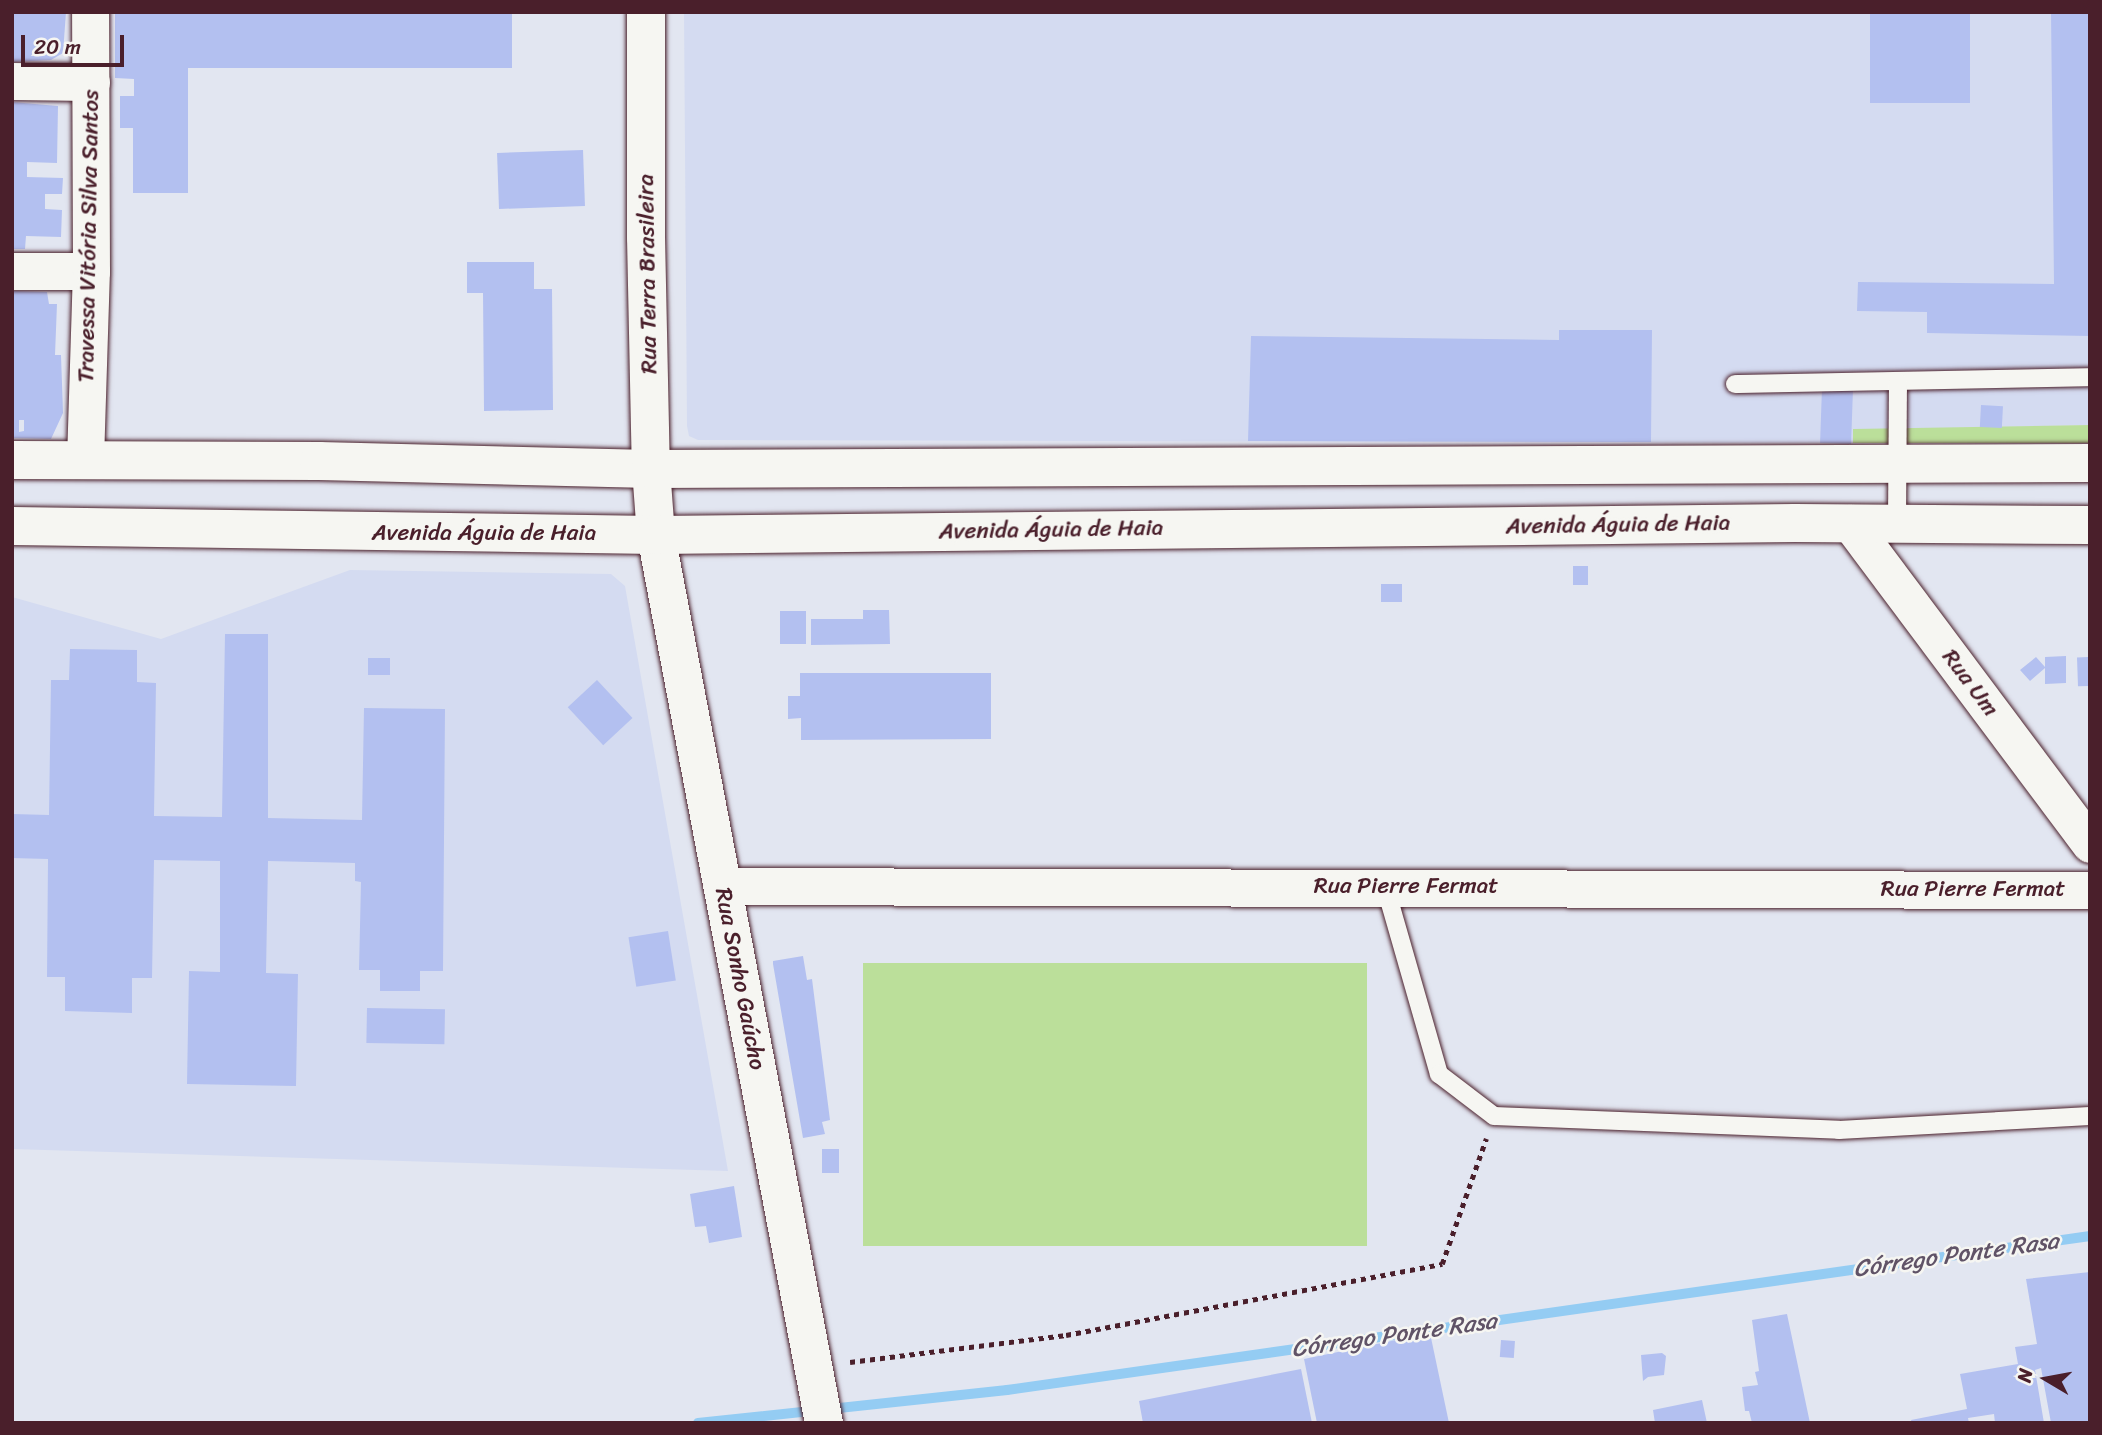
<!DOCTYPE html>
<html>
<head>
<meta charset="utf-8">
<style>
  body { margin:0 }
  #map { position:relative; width:2102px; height:1435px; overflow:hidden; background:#e2e6f1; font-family:Sriracha,sans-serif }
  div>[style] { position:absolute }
  .built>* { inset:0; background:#d4dbf1 }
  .green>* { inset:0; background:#bbdf9a; transform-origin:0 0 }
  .stream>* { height:10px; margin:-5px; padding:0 5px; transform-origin:5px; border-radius:5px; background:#94ccf3 }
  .building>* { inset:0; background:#b3c0f0; transform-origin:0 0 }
  .path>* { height:4.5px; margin-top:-2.25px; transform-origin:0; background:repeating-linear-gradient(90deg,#4a1f2b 0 5px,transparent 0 10px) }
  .roads { filter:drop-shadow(0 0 2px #4a1f2b) drop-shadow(0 0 2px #4a1f2b) }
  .lane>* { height:18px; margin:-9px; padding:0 9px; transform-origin:9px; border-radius:9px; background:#f6f6f2 }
  .street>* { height:37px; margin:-18.5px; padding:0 18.5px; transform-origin:18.5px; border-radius:18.5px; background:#f6f6f2 }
  .secondary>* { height:38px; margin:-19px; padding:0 19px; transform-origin:19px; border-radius:19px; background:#f6f6f2 }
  span { translate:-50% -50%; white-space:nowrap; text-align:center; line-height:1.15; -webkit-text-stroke:5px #f6f6f2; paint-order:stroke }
  .street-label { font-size:23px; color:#4a1f2b }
  .water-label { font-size:24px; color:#605367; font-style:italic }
  .frame { position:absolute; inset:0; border:14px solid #4a1f2b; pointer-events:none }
  .north { position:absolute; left:2011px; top:1344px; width:70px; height:70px; -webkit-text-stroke:5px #f6f6f2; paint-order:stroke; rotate:280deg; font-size:19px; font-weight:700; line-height:28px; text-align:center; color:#4a1f2b }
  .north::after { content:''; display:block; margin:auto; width:24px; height:32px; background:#4a1f2b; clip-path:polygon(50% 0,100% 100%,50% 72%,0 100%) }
  .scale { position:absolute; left:21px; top:35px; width:103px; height:32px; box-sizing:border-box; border:4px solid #4a1f2b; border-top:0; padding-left:9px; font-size:21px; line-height:24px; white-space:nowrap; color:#4a1f2b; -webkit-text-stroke:5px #f6f6f2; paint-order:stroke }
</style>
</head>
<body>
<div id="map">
  <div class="built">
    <i style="clip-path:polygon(684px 12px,2090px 12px,2090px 425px,1853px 430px,1853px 443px,698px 440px,689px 436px,687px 426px)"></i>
    <i style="clip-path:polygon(350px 570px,611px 574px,625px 586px,728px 1171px,12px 1149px,12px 597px,161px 639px)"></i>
  </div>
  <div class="green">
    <i style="clip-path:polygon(2090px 425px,2090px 443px,1853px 443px,1853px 429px)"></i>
    <i style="left:863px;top:963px;width:504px;height:283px"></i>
  </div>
  <div class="stream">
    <i style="left:698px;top:1423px;width:311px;rotate:-6.1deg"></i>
    <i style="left:1007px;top:1390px;width:1094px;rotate:-8.09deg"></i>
  </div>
  <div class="building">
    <i style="clip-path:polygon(12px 12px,66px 12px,63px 53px,51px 60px,12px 62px)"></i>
    <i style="clip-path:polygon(115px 12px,512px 12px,512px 68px,188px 68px,188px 193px,133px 193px,133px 128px,120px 128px,120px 96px,134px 96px,134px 79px,115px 78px)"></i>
    <i style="left:1870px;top:12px;width:100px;height:91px"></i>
    <i style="clip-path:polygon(2051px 12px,2090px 12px,2090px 336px,1927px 333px,1927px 312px,1857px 311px,1858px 282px,2054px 284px)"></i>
    <i style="clip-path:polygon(12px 102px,58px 106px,57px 163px,27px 162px,27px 177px,63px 178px,62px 194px,45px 194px,45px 209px,62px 210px,61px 237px,26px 236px,25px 249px,12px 249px)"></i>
    <i style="left:583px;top:150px;width:56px;height:86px;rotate:88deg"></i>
    <i style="clip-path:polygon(467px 262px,534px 262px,534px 289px,552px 289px,553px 410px,484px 411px,483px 293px,467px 293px)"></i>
    <i style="clip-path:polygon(evenodd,12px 291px,47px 292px,49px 304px,57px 304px,55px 355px,61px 355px,63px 413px,51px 439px,12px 438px,12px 291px,19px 420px,24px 420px,24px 431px,19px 432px,19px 420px)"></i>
    <i style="clip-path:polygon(1559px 330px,1652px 330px,1651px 442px,1248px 441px,1251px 336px,1559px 340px)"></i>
    <i style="left:1822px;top:388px;width:31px;height:55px;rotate:2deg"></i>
    <i style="left:1981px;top:405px;width:22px;height:22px;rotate:3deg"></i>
    <i style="left:1573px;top:566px;width:15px;height:19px"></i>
    <i style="left:1381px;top:584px;width:21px;height:18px"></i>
    <i style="clip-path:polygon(863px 610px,889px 610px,890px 644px,811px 645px,811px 619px,863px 619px)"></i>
    <i style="left:780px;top:611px;width:26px;height:33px"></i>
    <i style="clip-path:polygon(225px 634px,268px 634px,268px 818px,362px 820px,364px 708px,445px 709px,443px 971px,420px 971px,420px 991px,380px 991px,380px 970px,359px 970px,361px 882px,355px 881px,355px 863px,268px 861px,266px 973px,298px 974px,296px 1086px,187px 1084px,189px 971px,220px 972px,220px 861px,154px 860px,152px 978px,132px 978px,132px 1013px,65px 1011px,65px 977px,47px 977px,48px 859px,12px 858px,12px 814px,49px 815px,51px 680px,69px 680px,70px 649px,137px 650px,137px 682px,156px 683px,154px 816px,222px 817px)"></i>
    <i style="clip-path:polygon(2066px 656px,2066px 683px,2045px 684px,2045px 668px,2030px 681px,2020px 670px,2036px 657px,2045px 667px,2045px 657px)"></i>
    <i style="left:2088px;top:657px;width:29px;height:11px;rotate:88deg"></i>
    <i style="left:368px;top:658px;width:22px;height:17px"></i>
    <i style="clip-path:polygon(800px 673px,991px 673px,991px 739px,801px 740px,801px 718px,788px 719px,788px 696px,800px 696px)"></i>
    <i style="left:597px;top:680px;width:52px;height:40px;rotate:47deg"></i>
    <i style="left:668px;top:931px;width:50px;height:40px;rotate:81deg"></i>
    <i style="clip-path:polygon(803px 956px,807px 980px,812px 979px,830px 1120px,822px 1122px,825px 1134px,803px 1138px,773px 964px,773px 961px)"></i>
    <i style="left:367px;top:1008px;width:78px;height:35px;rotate:1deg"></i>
    <i style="left:822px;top:1149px;width:17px;height:24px"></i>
    <i style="clip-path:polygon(734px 1186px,742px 1237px,709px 1243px,706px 1226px,695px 1227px,690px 1194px)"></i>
    <i style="clip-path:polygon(2090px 1272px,2090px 1423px,2051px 1423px,2041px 1368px,2035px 1370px,2044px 1423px,1995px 1423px,1994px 1414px,1968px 1418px,1969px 1423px,1912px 1423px,1911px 1420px,1967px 1409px,1960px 1374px,2018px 1364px,2015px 1347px,2037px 1344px,2026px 1279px)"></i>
    <i style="clip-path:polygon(1787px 1314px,1810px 1423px,1752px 1423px,1749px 1411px,1745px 1411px,1742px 1387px,1758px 1385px,1755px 1372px,1759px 1371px,1752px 1320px)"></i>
    <i style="clip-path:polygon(1430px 1333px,1449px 1423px,1317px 1423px,1304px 1359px)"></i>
    <i style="left:1501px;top:1340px;width:14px;height:17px;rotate:4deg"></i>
    <i style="clip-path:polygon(1662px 1353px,1666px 1356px,1664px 1375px,1648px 1377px,1643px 1381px,1641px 1355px)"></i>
    <i style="clip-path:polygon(1301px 1369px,1312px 1423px,1143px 1423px,1139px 1401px)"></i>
    <i style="clip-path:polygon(1702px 1400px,1707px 1423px,1655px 1423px,1653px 1410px)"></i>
  </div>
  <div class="path">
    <i style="left:850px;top:1362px;width:218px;rotate:-7.1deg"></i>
    <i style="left:1066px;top:1335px;width:383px;rotate:-10.7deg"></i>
    <i style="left:1442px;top:1264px;width:133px;rotate:-70.6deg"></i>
  </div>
  <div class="roads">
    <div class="lane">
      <i style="left:1735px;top:384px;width:355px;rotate:-1.1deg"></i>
      <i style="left:1897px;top:523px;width:141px;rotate:-89.6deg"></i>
      <i style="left:1385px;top:886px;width:196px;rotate:74deg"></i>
      <i style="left:1439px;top:1074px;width:69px;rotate:37.4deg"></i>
      <i style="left:1494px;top:1116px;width:345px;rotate:2.3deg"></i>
      <i style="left:1839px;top:1130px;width:251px;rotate:-3.2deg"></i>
    </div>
    <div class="street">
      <i style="left:12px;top:81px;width:79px;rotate:0.7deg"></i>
      <i style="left:12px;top:271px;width:79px"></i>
      <i style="left:85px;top:460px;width:189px;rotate:-88.2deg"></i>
      <i style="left:91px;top:271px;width:259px;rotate:-90.2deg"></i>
      <i style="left:1850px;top:523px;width:401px;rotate:53.2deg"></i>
      <i style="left:722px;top:886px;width:1368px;rotate:0.17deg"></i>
    </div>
    <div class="secondary">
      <i style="left:646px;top:12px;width:225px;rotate:90deg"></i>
      <i style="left:646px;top:237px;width:232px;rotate:88.8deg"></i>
      <i style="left:651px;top:469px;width:66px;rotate:85.7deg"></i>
      <i style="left:656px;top:535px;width:904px;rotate:79.29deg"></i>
      <i style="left:12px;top:460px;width:307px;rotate:0.2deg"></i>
      <i style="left:319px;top:461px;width:332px;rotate:1.4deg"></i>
      <i style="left:651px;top:469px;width:1439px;rotate:-0.24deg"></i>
      <i style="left:12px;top:526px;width:644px;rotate:0.8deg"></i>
      <i style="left:656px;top:535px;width:1139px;rotate:-0.6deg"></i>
      <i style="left:1795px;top:523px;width:295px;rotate:0.4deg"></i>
    </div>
  </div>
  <div class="street-label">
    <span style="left:89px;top:236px;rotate:-89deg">Travessa Vitória Silva Santos</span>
    <span style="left:648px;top:274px;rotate:-91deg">Rua Terra Brasileira</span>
    <span style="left:1618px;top:525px;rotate:-1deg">Avenida Águia de Haia</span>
    <span style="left:1051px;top:530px;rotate:-1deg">Avenida Águia de Haia</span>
    <span style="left:484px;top:533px">Avenida Águia de Haia</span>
    <span style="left:1970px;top:683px;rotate:53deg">Rua Um</span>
    <span style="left:1406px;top:886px">Rua Pierre Fermat</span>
    <span style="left:1973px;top:889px">Rua Pierre Fermat</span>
    <span style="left:740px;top:979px;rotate:79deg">Rua Sonho Gaúcho</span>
  </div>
  <div class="water-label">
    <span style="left:1956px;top:1255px;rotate:-8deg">Córrego Ponte Rasa</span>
    <span style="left:1394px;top:1335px;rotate:-8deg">Córrego Ponte Rasa</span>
  </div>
  <div class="frame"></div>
  <div class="north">N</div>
  <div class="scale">20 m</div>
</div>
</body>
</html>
